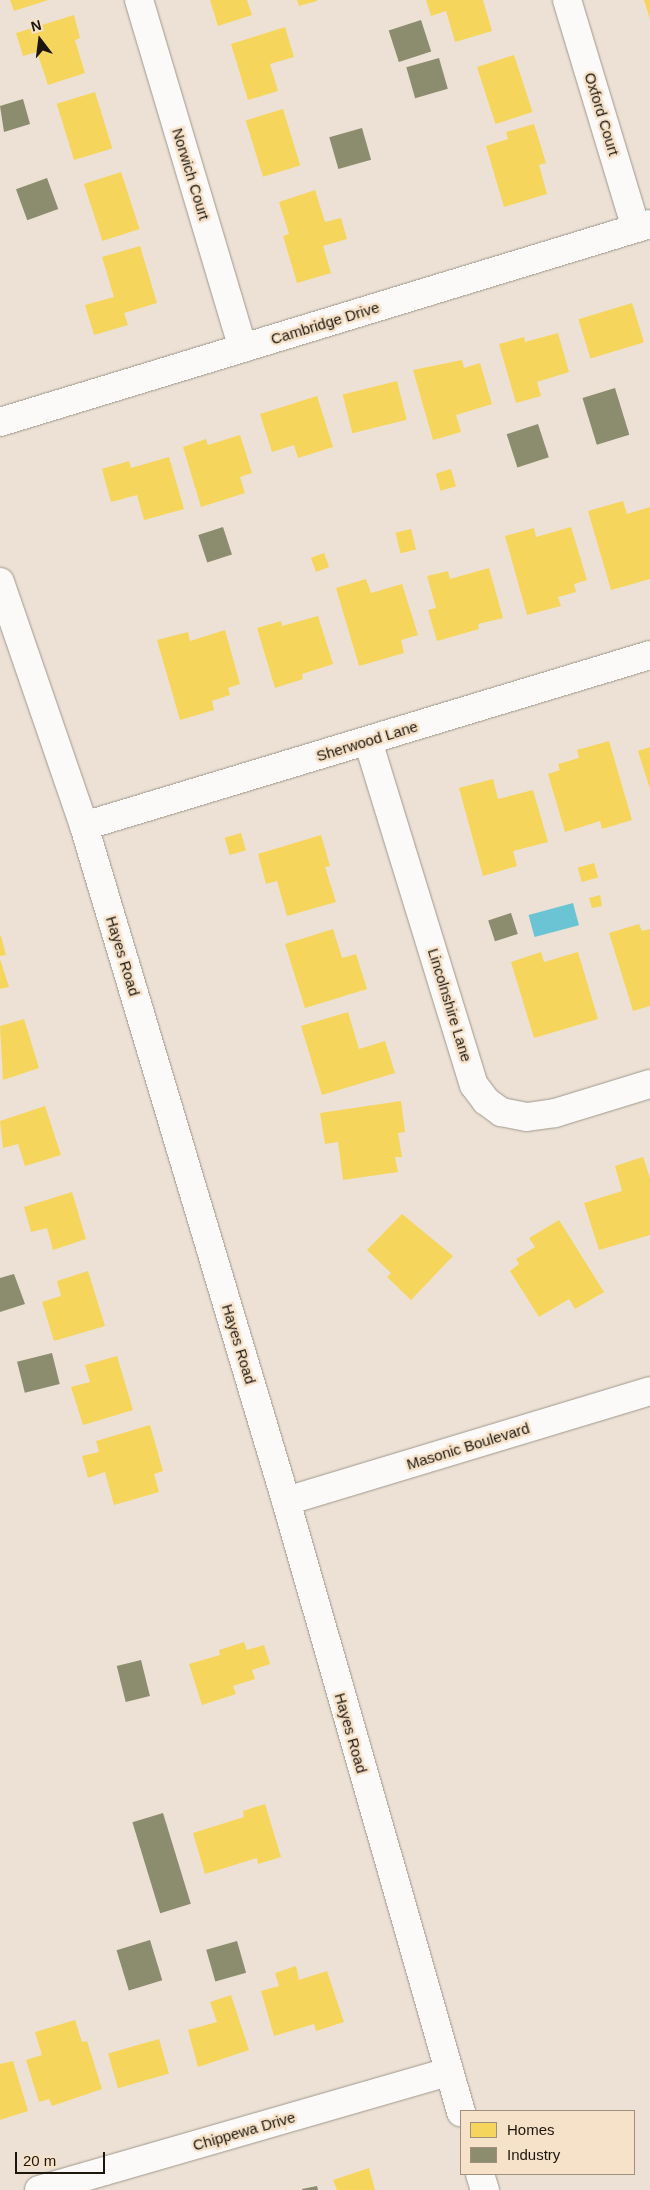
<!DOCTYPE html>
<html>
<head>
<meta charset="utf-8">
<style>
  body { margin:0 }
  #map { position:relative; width:650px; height:2190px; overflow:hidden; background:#ece1d4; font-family:Helvetica,sans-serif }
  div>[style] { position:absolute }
  .water>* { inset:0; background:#6bc4d3; transform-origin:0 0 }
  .homes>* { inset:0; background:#f6d55c; transform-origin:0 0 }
  .industry>* { inset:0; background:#8c8c6e; transform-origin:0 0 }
  .roads { filter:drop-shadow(0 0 1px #a0988e) drop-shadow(0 0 1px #a0988e) }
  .minor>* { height:28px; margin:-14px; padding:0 14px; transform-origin:14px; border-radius:14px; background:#fcfaf9 }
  span { translate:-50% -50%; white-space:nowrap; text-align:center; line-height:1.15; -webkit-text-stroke:5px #f6e2c9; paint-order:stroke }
  .street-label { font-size:15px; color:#1c160d }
  .legend { position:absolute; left:460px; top:2110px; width:175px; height:65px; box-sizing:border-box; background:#f6e2c9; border:1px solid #9f907e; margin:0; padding:6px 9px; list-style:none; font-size:15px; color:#1c160d }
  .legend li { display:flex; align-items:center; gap:10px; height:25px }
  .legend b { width:25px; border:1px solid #9f907e }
  .north { position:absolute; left:15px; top:15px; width:50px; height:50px; -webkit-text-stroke:4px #f6e2c9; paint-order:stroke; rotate:345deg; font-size:14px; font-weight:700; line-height:20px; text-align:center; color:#1c160d }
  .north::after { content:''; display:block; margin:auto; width:18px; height:22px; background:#1c160d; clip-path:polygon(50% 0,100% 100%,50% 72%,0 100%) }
  .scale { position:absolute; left:15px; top:2152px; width:90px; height:22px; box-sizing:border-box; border:2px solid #1c160d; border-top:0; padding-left:6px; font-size:15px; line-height:18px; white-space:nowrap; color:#1c160d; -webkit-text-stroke:4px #f6e2c9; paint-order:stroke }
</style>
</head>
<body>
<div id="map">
  <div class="water">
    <i style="left:573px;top:903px;width:23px;height:46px;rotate:75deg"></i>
  </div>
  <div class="homes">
    <i style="clip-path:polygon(10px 0,48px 0,14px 11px)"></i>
    <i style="clip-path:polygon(210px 0,247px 0,252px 15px,218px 26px)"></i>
    <i style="clip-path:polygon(297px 0,317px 0,317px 1px,299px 6px)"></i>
    <i style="clip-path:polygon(426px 0,483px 0,492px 31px,455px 42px,446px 11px,431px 16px)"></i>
    <i style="clip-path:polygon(644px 0,650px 0,650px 19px)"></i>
    <i style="clip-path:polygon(74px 15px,80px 38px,75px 40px,85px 73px,48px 85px,37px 52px,23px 56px,16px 33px)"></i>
    <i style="clip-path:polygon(285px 27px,294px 57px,270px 64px,278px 91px,248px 100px,231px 44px)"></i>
    <i style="left:514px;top:55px;width:60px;height:39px;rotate:72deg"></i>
    <i style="left:95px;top:92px;width:59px;height:40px;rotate:73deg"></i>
    <i style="left:283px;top:109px;width:59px;height:39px;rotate:73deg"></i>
    <i style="clip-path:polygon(534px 124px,546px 163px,539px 165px,547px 194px,504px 207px,486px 146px,508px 139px,506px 132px)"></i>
    <i style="left:121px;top:172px;width:60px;height:39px;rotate:72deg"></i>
    <i style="clip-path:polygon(315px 190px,325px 222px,341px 218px,347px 239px,323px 246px,331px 273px,297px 283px,283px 236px,289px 234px,279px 202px)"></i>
    <i style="clip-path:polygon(140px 246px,157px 303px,124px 313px,128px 325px,94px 335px,85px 305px,114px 297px,102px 257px)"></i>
    <i style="left:632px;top:303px;width:41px;height:56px;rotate:73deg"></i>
    <i style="clip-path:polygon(558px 333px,569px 372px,537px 382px,541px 396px,516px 403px,499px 344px,524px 337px,525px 342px)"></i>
    <i style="clip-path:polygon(462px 360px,464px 368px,480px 363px,492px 404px,456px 415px,461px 432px,433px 440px,413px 370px)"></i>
    <i style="left:397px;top:381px;width:40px;height:56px;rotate:76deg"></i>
    <i style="clip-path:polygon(317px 396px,333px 447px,298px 458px,294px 445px,272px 452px,260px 414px)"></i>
    <i style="clip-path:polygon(240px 435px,252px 473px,240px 477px,245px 493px,201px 507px,183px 447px,206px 439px,208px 445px)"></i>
    <i style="clip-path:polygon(169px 457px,184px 509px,144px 520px,137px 495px,111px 502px,102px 469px,129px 461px,131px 468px)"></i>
    <i style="left:451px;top:469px;width:18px;height:16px;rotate:74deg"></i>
    <i style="clip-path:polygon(623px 501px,627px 514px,650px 507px,650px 579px,611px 590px,588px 511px)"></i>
    <i style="clip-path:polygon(571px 527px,587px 580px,574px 584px,576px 592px,558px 597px,561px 606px,527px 615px,505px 536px,534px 528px,536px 537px)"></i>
    <i style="left:411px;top:529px;width:21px;height:16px;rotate:76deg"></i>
    <i style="left:324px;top:553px;width:15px;height:14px;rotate:70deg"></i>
    <i style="clip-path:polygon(489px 568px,503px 618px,478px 624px,479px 629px,437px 641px,428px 610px,436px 608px,427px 576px,448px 571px,450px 579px)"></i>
    <i style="clip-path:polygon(366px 579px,371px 593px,402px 584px,418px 635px,401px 640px,404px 653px,359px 666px,336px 588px)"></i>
    <i style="clip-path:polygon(318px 616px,333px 664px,302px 674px,303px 679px,275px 688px,257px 628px,281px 621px,282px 626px)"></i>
    <i style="clip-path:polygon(225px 630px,240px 684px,228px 688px,230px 695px,212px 701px,214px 710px,180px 720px,157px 640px,188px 632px,190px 641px)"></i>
    <i style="clip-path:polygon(609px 741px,632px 820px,602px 829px,600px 821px,565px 832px,548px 774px,560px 770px,558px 764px,579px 758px,577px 750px)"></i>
    <i style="clip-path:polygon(650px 747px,650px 789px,638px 751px)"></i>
    <i style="clip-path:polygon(493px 779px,498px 799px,533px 790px,548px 842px,513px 851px,517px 866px,483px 876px,459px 788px)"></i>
    <i style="left:241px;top:833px;width:18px;height:17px;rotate:74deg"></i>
    <i style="clip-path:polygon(321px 835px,330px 866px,325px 867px,336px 902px,287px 916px,277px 881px,266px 884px,258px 854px)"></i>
    <i style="left:594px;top:863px;width:15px;height:17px;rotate:74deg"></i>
    <i style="clip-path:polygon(600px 895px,602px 906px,592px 908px,589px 898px)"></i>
    <i style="clip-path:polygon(639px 924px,642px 931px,650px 929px,650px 1006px,633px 1011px,609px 933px)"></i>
    <i style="clip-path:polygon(333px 929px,342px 958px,356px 954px,367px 989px,305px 1008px,285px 944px)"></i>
    <i style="clip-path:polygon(1px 936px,6px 955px,0 956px,0 937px)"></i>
    <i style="clip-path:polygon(541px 952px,544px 962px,578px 952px,598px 1019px,534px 1038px,511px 962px)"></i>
    <i style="clip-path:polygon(0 959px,9px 987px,0 989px)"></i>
    <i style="clip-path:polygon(348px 1012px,359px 1049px,385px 1041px,395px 1073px,322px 1095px,301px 1026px)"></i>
    <i style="clip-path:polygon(24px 1019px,39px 1068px,3px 1080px,0 1026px)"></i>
    <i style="clip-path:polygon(401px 1101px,405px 1132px,398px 1133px,402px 1157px,395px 1157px,398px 1172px,343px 1180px,338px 1142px,325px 1144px,320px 1113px)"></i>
    <i style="clip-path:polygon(45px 1106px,61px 1155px,25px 1166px,18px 1144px,3px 1148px,0 1121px)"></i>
    <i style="clip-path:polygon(643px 1157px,650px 1178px,650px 1235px,599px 1250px,584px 1203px,622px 1191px,615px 1166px)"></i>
    <i style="clip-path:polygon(72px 1192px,86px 1239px,53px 1250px,47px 1228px,31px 1232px,24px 1207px)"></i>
    <i style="clip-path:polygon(402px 1214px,453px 1256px,411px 1300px,387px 1277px,391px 1273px,367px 1250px)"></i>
    <i style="clip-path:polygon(559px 1220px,604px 1292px,575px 1309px,569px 1299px,539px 1317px,510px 1271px,519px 1264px,516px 1259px,535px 1247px,529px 1238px)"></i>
    <i style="clip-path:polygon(88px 1271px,105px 1326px,54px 1341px,42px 1302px,61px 1296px,57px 1281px)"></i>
    <i style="clip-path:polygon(117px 1356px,133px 1410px,83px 1425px,71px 1387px,90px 1382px,85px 1365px)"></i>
    <i style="clip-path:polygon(150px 1425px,163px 1471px,154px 1474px,159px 1492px,114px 1505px,105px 1472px,88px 1478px,82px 1456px,99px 1452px,96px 1441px)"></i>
    <i style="clip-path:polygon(244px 1642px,247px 1650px,264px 1645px,270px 1664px,252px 1670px,255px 1679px,233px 1686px,236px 1694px,202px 1705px,189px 1664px,220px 1655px,219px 1650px)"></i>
    <i style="clip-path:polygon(265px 1804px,281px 1857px,258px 1864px,257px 1858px,205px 1874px,193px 1833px,244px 1817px,243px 1811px)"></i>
    <i style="clip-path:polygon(296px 1966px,299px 1980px,327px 1971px,344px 2022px,316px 2031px,314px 2024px,274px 2036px,261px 1991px,279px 1986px,275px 1973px)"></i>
    <i style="clip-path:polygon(231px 1995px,249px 2050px,198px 2067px,188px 2030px,217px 2022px,210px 2002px)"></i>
    <i style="clip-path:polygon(75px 2020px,82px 2042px,87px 2041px,102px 2089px,52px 2106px,49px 2099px,39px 2102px,26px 2060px,42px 2055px,35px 2032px)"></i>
    <i style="left:159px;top:2039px;width:36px;height:53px;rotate:74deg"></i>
    <i style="clip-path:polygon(13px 2061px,28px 2111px,0 2120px,0 2064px)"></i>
    <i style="clip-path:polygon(369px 2168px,375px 2190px,337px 2190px,333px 2180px)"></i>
  </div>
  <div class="industry">
    <i style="left:421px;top:20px;width:33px;height:34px;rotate:72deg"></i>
    <i style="left:439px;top:58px;width:32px;height:34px;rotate:74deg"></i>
    <i style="clip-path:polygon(23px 99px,30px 124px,4px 132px,0 106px)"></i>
    <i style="left:362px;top:128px;width:33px;height:34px;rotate:74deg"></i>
    <i style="left:47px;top:178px;width:33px;height:33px;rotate:70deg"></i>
    <i style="left:615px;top:388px;width:49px;height:34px;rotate:73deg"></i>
    <i style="left:538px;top:424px;width:35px;height:33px;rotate:72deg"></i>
    <i style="left:223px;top:527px;width:29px;height:26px;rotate:72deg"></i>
    <i style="left:511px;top:913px;width:22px;height:24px;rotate:72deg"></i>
    <i style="clip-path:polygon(14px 1274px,25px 1304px,0 1312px,0 1278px)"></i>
    <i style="left:52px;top:1353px;width:32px;height:36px;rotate:76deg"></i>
    <i style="left:141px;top:1660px;width:37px;height:25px;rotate:76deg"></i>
    <i style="left:163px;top:1813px;width:95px;height:32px;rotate:73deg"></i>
    <i style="left:150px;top:1940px;width:42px;height:35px;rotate:73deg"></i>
    <i style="left:237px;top:1941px;width:33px;height:32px;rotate:74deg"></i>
    <i style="clip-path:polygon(317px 2186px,318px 2190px,302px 2190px,302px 2189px)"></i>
  </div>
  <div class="roads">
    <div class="minor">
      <i style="left:139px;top:0;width:363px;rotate:73.4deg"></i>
      <i style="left:567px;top:0;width:238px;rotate:73.2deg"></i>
      <i style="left:0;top:422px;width:679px;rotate:-16.94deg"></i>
      <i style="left:0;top:582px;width:258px;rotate:71deg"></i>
      <i style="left:84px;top:826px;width:705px;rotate:73.34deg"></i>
      <i style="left:286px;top:1501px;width:636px;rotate:74.02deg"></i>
      <i style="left:368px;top:741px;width:360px;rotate:72.9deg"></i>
      <i style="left:474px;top:1085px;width:20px;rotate:53deg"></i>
      <i style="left:486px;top:1101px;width:19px;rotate:36deg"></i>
      <i style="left:501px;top:1112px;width:26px;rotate:11deg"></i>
      <i style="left:527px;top:1117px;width:28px;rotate:-8deg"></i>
      <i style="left:555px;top:1113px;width:99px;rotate:-17deg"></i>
      <i style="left:84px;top:826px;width:591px;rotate:-16.81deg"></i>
      <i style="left:286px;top:1501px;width:380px;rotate:-16.8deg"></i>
      <i style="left:480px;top:2174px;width:17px;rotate:73deg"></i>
      <i style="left:39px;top:2190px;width:427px;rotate:-16.1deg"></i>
    </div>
  </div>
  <div class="street-label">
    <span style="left:602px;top:114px;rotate:73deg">Oxford Court</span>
    <span style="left:191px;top:174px;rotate:73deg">Norwich Court</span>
    <span style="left:325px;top:323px;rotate:-17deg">Cambridge Drive</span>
    <span style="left:367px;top:741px;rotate:-17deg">Sherwood Lane</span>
    <span style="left:123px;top:956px;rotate:73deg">Hayes Road</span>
    <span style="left:450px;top:1005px;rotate:73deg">Lincolnshire Lane</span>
    <span style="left:239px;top:1344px;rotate:73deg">Hayes Road</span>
    <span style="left:468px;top:1446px;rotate:-17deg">Masonic Boulevard</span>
    <span style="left:351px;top:1733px;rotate:74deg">Hayes Road</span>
    <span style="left:244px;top:2131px;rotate:-16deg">Chippewa Drive</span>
  </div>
  <ul class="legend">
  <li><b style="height:14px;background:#f6d55c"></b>Homes</li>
  <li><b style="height:14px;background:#8c8c6e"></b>Industry</li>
  </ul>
  <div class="north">N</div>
  <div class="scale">20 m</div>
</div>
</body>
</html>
